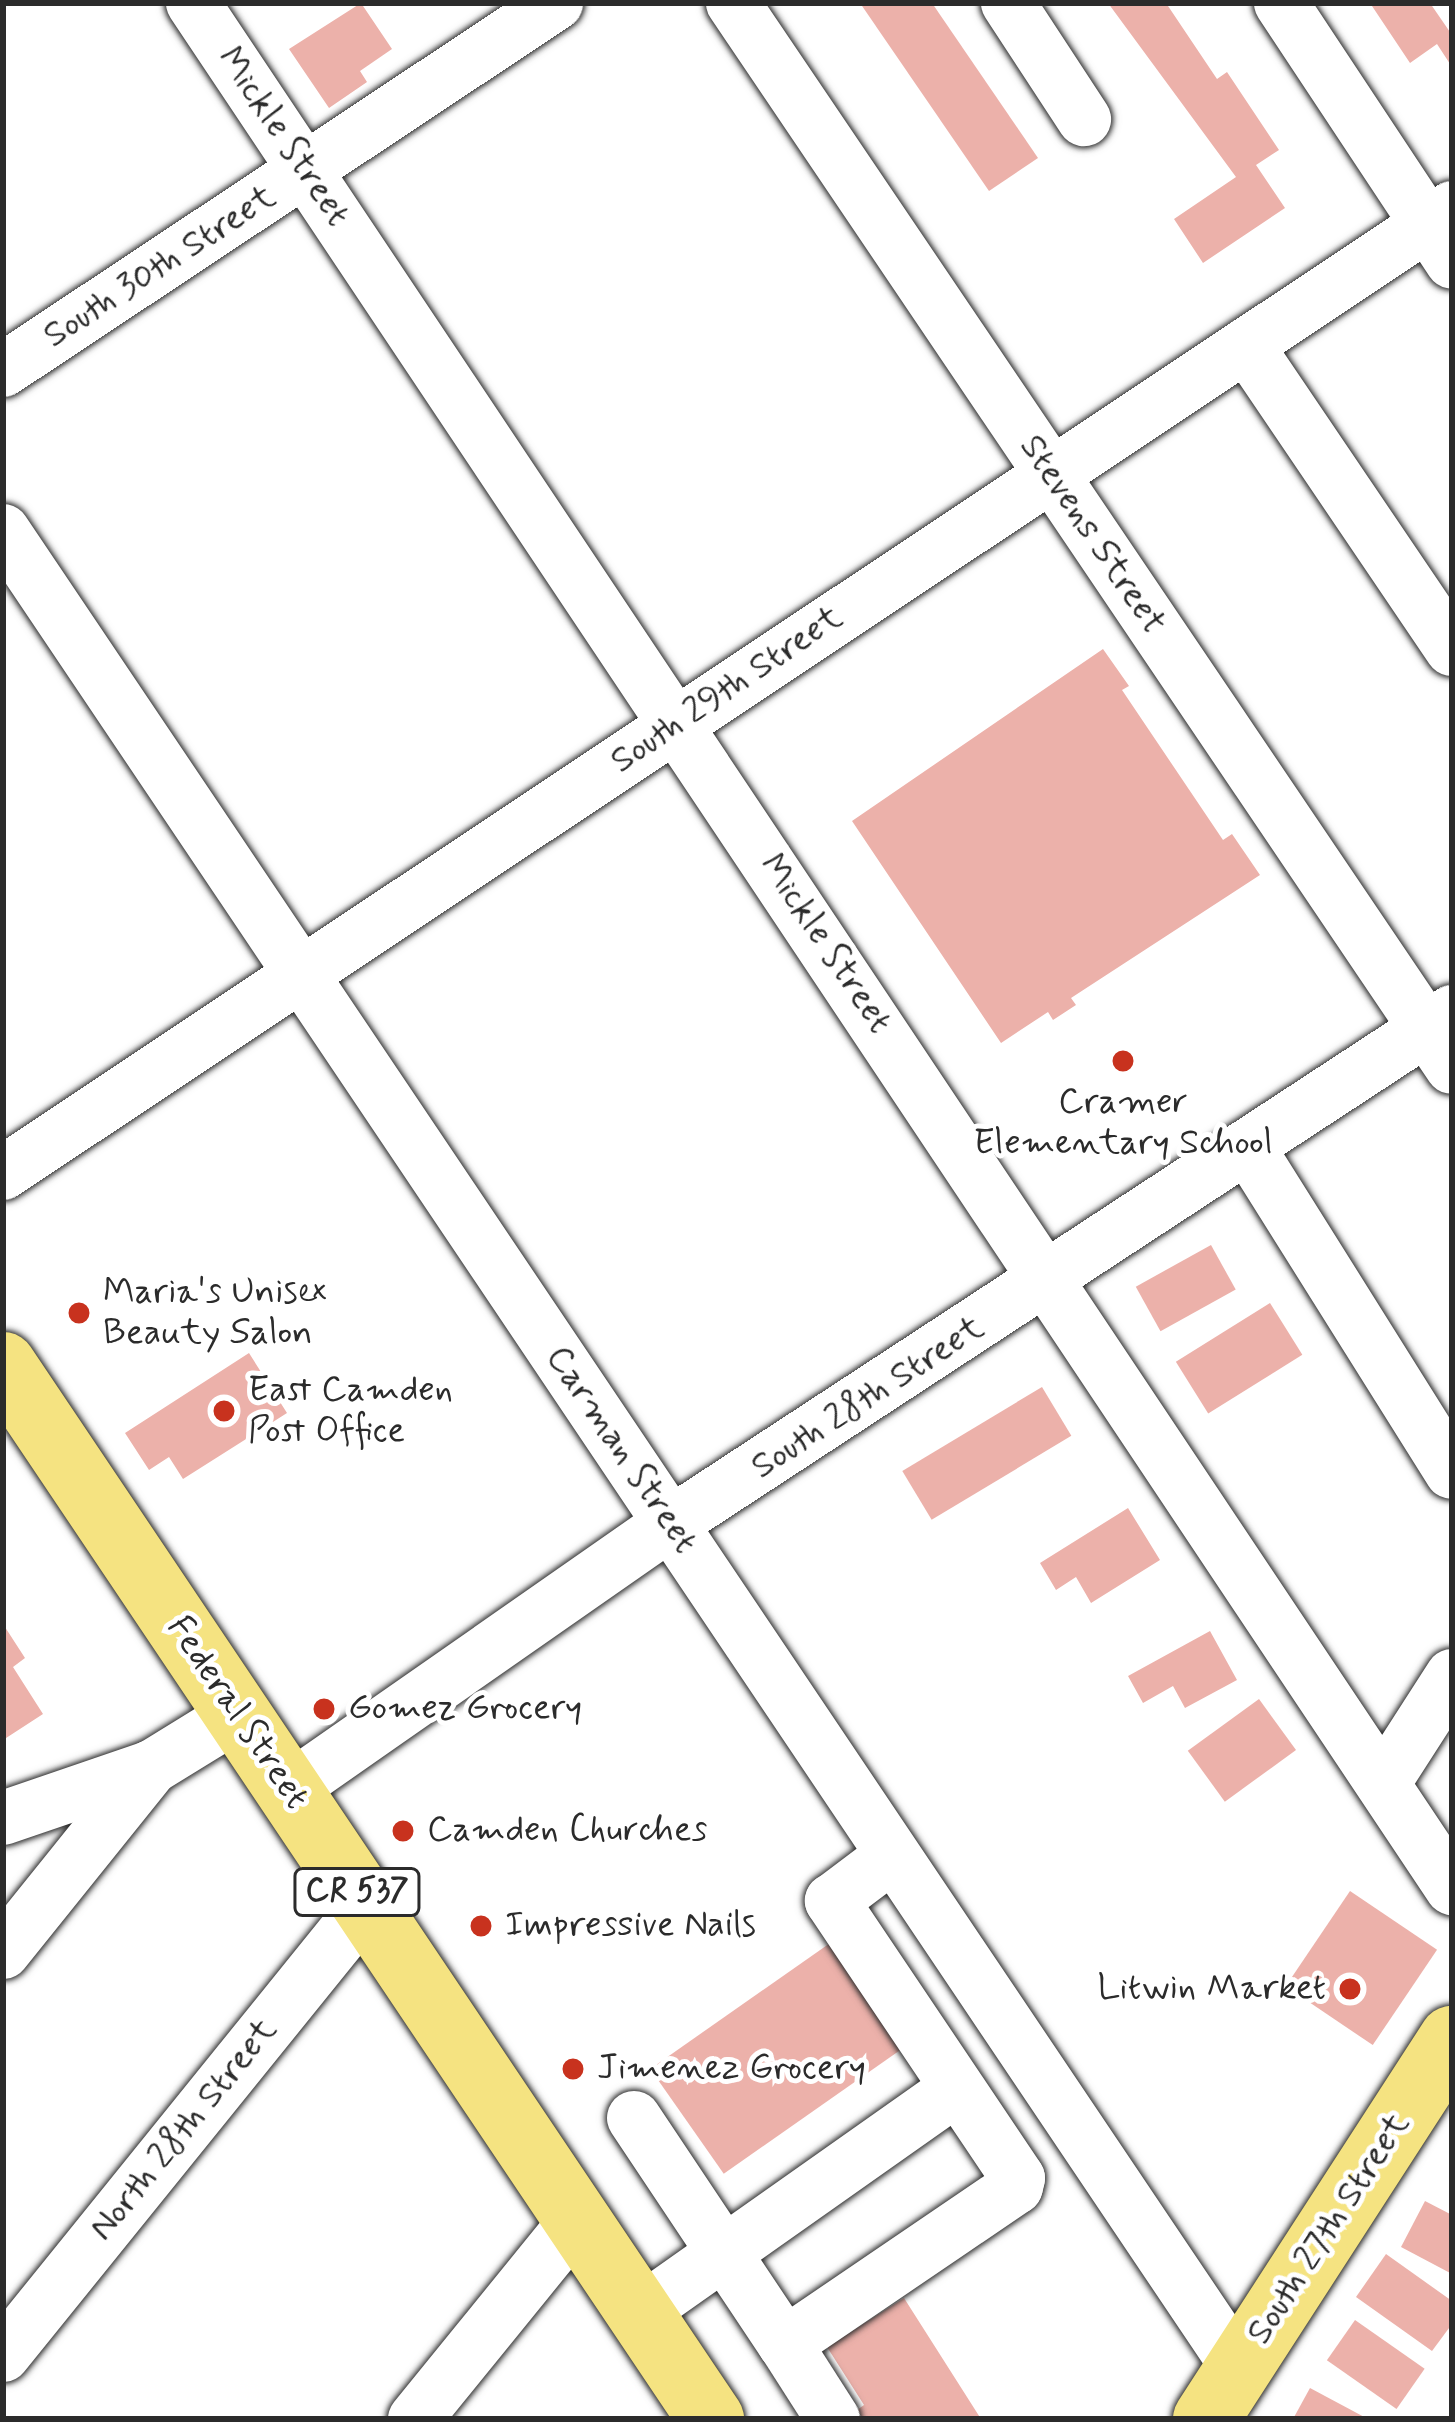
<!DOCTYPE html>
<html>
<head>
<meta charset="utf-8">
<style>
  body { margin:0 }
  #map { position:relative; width:1455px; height:2422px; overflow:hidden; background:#fff; font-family:Mynerve,sans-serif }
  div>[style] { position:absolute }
  .building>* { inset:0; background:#ecb1aa; transform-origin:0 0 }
  .roads { filter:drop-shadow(0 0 3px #2b2b2b) drop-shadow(0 0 3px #2b2b2b) }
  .minor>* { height:54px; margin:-27px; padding:0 27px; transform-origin:27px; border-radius:27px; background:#fff }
  .major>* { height:66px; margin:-33px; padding:0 33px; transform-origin:33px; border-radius:33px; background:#f5e381 }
  .dots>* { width:33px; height:33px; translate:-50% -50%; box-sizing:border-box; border:6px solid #fff; border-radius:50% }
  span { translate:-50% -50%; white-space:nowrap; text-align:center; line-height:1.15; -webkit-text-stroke:10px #fff; paint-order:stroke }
  .shield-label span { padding:3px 9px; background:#fff; border:3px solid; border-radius:9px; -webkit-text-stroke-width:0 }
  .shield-label { font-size:33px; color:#2b2b2b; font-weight:700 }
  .street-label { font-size:36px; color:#2b2b2b }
  .poi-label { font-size:36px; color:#2b2b2b }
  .left { translate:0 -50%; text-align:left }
  .right { translate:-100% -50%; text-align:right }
  .frame { position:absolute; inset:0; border:6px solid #2b2b2b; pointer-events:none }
</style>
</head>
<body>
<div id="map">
  <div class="building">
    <i style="clip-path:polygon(361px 3px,392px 49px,360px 71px,367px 82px,329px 108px,289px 49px)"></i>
    <i style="clip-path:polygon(860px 3px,932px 3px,1038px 158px,989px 191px)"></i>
    <i style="clip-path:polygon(1108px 3px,1166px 3px,1217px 79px,1227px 72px,1279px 150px,1256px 165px,1285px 208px,1203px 263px,1174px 219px,1236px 177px)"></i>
    <i style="clip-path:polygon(1370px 3px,1430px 3px,1452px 35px,1452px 67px,1437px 44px,1410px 63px)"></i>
    <i style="clip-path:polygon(1103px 649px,1129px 686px,1122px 690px,1223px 840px,1232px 834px,1260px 875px,1071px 998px,1076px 1005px,1053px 1020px,1048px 1012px,1001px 1043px,852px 821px)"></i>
    <i style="left:1211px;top:1245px;width:51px;height:86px;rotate:61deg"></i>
    <i style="left:1270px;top:1303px;width:61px;height:111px;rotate:58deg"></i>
    <i style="clip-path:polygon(249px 1353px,287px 1413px,183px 1479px,169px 1457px,149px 1470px,125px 1433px)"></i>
    <i style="left:1042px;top:1387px;width:57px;height:163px;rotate:59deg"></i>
    <i style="clip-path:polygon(1128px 1508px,1160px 1560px,1091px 1603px,1076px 1577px,1056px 1590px,1040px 1563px)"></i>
    <i style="clip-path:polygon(3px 1624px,25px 1658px,13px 1667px,43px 1714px,3px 1740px)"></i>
    <i style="clip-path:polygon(1210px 1631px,1237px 1680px,1185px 1708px,1173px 1686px,1143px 1703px,1128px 1676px)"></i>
    <i style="left:1259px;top:1699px;width:63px;height:88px;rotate:54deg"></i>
    <i style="left:1350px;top:1891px;width:105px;height:115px;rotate:34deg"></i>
    <i style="left:833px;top:1941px;width:128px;height:223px;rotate:55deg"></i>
    <i style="clip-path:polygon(1425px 2201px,1452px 2215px,1452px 2274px,1401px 2247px)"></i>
    <i style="clip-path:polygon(1386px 2254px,1452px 2301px,1452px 2324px,1432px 2351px,1356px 2297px)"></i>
    <i style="clip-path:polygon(904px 2298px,981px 2419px,863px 2419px,857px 2410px,864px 2405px,827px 2347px)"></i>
    <i style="left:1355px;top:2320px;width:85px;height:49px;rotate:35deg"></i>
    <i style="clip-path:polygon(1310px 2388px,1368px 2419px,1293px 2419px)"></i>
  </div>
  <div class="roads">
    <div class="minor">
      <i style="left:193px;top:3px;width:2267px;rotate:56.26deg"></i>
      <i style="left:733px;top:3px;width:1284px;rotate:55.95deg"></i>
      <i style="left:1008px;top:3px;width:139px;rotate:56.8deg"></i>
      <i style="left:1281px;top:3px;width:310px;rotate:56.5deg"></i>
      <i style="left:1246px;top:345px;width:367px;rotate:55.9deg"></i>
      <i style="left:3px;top:370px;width:664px;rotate:-33.57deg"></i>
      <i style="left:3px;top:531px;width:2215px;rotate:56.08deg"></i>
      <i style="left:1249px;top:1149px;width:381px;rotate:57.9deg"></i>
      <i style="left:3px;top:1173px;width:1741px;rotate:-33.66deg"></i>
      <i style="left:1384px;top:1782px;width:126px;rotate:-57.3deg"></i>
      <i style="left:288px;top:1790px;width:465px;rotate:-34.9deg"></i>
      <i style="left:670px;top:1524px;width:935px;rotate:-33.21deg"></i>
      <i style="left:3px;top:1818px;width:157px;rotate:-18.9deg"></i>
      <i style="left:152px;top:1767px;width:101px;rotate:-31.6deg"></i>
      <i style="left:3px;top:1952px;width:238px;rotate:-51.2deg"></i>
      <i style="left:634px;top:2118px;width:272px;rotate:56.3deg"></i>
      <i style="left:785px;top:2344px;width:279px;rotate:-34.2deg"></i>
      <i style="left:1016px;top:2187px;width:9px;rotate:-77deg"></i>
      <i style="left:1018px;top:2178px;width:334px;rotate:-123.9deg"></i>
      <i style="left:832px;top:1901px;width:76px;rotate:-37deg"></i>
      <i style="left:640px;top:2312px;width:387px;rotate:-35.2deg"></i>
      <i style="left:785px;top:2344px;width:89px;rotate:57.4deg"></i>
      <i style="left:3px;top:2355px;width:577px;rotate:-51.05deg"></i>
      <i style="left:415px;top:2419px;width:257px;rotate:-50.9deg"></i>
    </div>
    <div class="major">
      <i style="left:3px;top:1365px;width:1270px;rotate:56.11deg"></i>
      <i style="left:1206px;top:2419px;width:453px;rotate:-57.1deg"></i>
    </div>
  </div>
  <div class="dots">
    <i style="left:1123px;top:1061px;background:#c8321e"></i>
    <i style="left:79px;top:1313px;background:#c8321e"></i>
    <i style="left:224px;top:1411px;background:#c8321e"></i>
    <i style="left:324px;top:1709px;background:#c8321e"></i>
    <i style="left:403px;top:1831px;background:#c8321e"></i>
    <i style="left:481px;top:1926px;background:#c8321e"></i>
    <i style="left:1350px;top:1989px;background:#c8321e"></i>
    <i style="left:573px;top:2069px;background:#c8321e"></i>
  </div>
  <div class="shield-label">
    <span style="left:357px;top:1892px">CR 537</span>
  </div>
  <div class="street-label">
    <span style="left:283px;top:137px;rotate:56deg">Mickle Street</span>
    <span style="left:160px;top:267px;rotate:-33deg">South 30th Street</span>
    <span style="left:1092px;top:535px;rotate:56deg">Stevens Street</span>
    <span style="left:727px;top:690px;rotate:-34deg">South 29th Street</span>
    <span style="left:825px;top:944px;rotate:56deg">Mickle Street</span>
    <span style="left:868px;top:1398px;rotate:-33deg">South 28th Street</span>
    <span style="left:621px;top:1450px;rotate:56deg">Carman Street</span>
    <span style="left:237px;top:1713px;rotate:56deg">Federal Street</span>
    <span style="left:184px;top:2130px;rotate:-51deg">North 28th Street</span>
    <span style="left:1329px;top:2229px;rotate:-57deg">South 27th Street</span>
  </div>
  <div class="poi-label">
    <span style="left:1123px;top:1123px">Cramer<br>Elementary School</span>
    <span class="left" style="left:103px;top:1313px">Maria's Unisex<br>Beauty Salon</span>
    <span class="left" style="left:248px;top:1411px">East Camden<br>Post Office</span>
    <span class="left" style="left:348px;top:1709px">Gomez Grocery</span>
    <span class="left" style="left:427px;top:1831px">Camden Churches</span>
    <span class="left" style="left:505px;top:1926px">Impressive Nails</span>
    <span class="right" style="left:1326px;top:1989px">Litwin Market</span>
    <span class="left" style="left:597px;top:2069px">Jimenez Grocery</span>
  </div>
  <div class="frame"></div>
</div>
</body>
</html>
